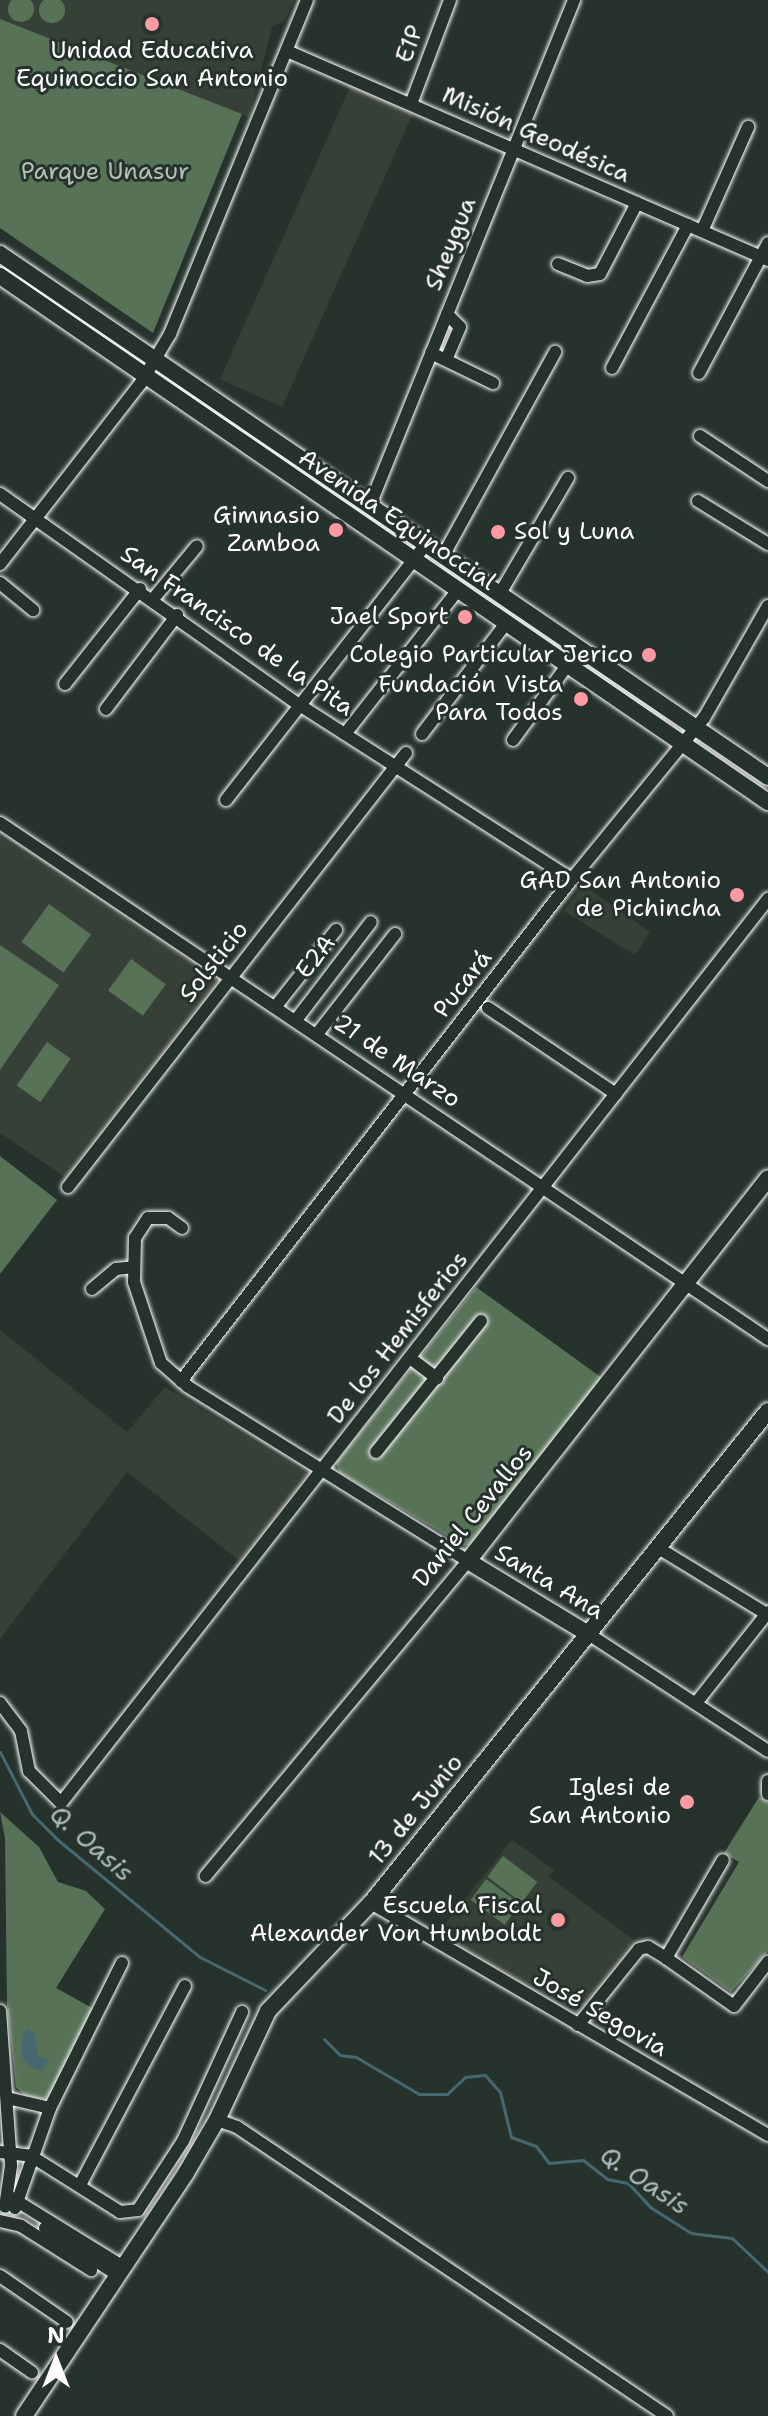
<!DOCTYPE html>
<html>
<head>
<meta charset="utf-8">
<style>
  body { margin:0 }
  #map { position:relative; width:768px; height:2416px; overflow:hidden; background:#26332d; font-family:"Shantell Sans",sans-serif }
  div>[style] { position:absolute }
  .built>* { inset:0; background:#374036; transform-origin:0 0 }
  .green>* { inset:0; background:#587258; transform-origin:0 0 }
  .round { border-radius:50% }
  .water>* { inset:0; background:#48686f }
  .stream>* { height:3px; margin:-1.5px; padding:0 1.5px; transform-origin:1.5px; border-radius:1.5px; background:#48686f }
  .roads { filter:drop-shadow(0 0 2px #fff) drop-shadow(0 0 2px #fff) }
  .street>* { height:12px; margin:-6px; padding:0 6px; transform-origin:6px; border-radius:6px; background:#26332d }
  .secondary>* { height:16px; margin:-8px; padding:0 8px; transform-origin:8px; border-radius:8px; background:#26332d }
  .dots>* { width:22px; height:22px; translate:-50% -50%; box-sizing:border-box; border:4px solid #26332d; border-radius:50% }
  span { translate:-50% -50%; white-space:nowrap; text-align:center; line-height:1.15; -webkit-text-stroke:6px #26332d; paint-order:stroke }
  .street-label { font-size:24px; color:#fff }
  .poi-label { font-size:24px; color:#fff }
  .right { translate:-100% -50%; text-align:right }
  .left { translate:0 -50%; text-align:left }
  .park-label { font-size:24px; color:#b4c0b4 }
  .water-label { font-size:26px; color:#adbbbe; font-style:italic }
  .north { position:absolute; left:16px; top:2320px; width:80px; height:80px; -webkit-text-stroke:6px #26332d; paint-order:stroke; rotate:0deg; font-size:22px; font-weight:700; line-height:32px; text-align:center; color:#fff }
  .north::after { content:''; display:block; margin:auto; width:28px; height:36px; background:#fff; clip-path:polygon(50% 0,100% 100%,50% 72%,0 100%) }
</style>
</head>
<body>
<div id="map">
  <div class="built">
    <i style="clip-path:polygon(0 0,294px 0,285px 20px,272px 27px,249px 117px,0 19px)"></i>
    <i style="left:351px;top:85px;width:68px;height:322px;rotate:24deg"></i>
    <i style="clip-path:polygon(0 837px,218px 980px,65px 1177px,0 1133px)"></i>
    <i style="clip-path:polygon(583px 885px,650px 932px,635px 955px,564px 911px)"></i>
    <i style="clip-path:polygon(0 1330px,127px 1432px,165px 1387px,308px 1474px,240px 1561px,127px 1472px,0 1639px)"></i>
    <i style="clip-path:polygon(512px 1840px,554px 1870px,549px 1877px,634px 1940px,578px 2012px,438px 1933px)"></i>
  </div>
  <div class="green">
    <i class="round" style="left:8px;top:-4px;width:26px;height:26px"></i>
    <i class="round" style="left:39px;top:-3px;width:26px;height:26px"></i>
    <i style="clip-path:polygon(0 19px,242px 114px,153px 333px,0 228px)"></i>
    <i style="clip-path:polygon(175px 380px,397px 531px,392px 538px,171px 385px)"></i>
    <i style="left:442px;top:563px;width:273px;height:8px;rotate:34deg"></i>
    <i style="left:49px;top:904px;width:52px;height:47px;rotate:36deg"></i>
    <i style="clip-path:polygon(0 945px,59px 985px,0 1070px)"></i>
    <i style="left:131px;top:959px;width:43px;height:39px;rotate:36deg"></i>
    <i style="left:47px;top:1042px;width:29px;height:53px;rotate:35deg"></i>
    <i style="clip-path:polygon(0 1156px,57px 1200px,0 1274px)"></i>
    <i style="clip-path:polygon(476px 1287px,602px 1378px,472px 1544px,464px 1546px,339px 1472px,336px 1463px)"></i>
    <i style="clip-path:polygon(759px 1797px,768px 1802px,768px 1951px,731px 1992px,682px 1957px,739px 1862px,724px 1853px)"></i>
    <i style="clip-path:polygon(0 1812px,39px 1847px,58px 1882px,86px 1891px,105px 1909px,56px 1988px,94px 2009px,49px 2097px,43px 2099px,24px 2095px,16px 2087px,7px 2005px,5px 1838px)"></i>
    <i style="left:503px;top:1856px;width:43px;height:26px;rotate:37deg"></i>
    <i style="left:486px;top:1879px;width:42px;height:26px;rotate:36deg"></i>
  </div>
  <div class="water">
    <i style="clip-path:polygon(29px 2028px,35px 2034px,38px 2056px,49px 2060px,42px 2071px,28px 2066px,22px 2056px,22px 2034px)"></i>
  </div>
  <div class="stream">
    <i style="left:0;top:1752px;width:70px;rotate:62.7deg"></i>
    <i style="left:32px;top:1814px;width:37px;rotate:45deg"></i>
    <i style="left:58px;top:1840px;width:184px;rotate:39.5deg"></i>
    <i style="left:200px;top:1957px;width:73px;rotate:26.9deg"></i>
    <i style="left:324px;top:2039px;width:23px;rotate:45deg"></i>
    <i style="left:340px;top:2055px;width:16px;rotate:7deg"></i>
    <i style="left:356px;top:2057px;width:73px;rotate:30.4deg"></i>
    <i style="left:419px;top:2094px;width:28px"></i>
    <i style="left:447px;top:2094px;width:25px;rotate:-43deg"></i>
    <i style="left:465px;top:2077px;width:20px;rotate:-6deg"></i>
    <i style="left:485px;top:2075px;width:23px;rotate:49deg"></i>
    <i style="left:500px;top:2092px;width:46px;rotate:76.3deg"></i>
    <i style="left:511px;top:2137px;width:27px;rotate:20deg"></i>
    <i style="left:536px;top:2146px;width:21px;rotate:53deg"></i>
    <i style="left:549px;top:2163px;width:34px;rotate:-5deg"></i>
    <i style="left:583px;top:2160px;width:31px;rotate:38deg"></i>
    <i style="left:607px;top:2179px;width:21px;rotate:11deg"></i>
    <i style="left:628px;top:2183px;width:33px;rotate:47deg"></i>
    <i style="left:650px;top:2207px;width:49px;rotate:32.4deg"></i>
    <i style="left:691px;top:2233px;width:41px;rotate:7deg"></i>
    <i style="left:732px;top:2238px;width:50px;rotate:43.4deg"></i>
  </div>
  <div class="roads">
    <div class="street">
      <i style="left:287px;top:51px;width:524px;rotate:23.49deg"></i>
      <i style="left:411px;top:104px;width:111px;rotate:-69.4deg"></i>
      <i style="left:702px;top:231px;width:114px;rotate:-66.1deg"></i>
      <i style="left:558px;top:264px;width:31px;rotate:22deg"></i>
      <i style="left:587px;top:276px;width:13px;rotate:-9deg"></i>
      <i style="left:600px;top:274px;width:80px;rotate:-62.5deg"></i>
      <i style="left:447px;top:314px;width:18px;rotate:45deg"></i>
      <i style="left:460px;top:327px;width:30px;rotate:113deg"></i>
      <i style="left:431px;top:353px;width:69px;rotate:25.8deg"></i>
      <i style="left:612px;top:368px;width:162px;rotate:-62deg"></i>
      <i style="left:699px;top:373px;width:147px;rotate:-62deg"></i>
      <i style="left:700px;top:436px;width:82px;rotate:33.5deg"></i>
      <i style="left:0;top:494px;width:368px;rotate:35.2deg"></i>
      <i style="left:301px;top:706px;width:322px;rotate:32.6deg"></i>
      <i style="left:698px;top:501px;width:82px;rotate:31.6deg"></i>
      <i style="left:370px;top:505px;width:545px;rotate:-68deg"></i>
      <i style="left:443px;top:556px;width:233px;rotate:-61.2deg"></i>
      <i style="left:0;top:564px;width:229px;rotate:-52.1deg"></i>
      <i style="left:141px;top:383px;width:57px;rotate:-59.4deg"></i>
      <i style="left:170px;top:334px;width:361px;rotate:-67.7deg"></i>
      <i style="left:0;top:583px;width:43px;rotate:39.3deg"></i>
      <i style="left:499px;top:595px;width:136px;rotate:-59.5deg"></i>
      <i style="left:154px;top:598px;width:67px;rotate:-50.4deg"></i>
      <i style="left:65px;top:684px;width:121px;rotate:-51.7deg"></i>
      <i style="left:106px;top:709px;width:118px;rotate:-52.9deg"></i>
      <i style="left:345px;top:734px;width:183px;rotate:-51.9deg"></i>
      <i style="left:422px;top:734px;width:141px;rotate:-52.8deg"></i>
      <i style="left:513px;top:740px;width:95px;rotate:-54deg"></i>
      <i style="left:226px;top:800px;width:323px;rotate:-52deg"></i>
      <i style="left:0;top:823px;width:925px;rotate:33.9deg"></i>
      <i style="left:276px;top:1006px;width:97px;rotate:-51.7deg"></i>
      <i style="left:488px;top:1008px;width:154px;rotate:33.9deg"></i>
      <i style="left:296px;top:1020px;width:123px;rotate:-52.6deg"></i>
      <i style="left:317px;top:1034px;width:127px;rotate:-52deg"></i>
      <i style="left:68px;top:1187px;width:550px;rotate:-52.09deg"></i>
      <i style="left:182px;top:1228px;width:17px;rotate:-144deg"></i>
      <i style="left:168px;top:1218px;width:20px;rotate:180deg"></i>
      <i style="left:148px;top:1218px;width:24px;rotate:123deg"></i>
      <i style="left:135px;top:1238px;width:44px;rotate:91.3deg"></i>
      <i style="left:134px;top:1282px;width:85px;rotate:71.6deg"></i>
      <i style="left:161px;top:1363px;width:35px;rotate:41deg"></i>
      <i style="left:187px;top:1386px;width:331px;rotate:31.9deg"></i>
      <i style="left:468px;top:1561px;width:410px;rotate:129.8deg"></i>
      <i style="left:92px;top:1289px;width:31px;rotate:-40deg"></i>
      <i style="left:116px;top:1269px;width:18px;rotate:-6deg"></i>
      <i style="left:410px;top:1358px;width:34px;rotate:37deg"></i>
      <i style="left:181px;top:1381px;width:636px;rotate:-52.09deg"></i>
      <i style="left:572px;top:879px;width:208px;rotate:-50.7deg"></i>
      <i style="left:704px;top:718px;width:129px;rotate:-60.3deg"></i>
      <i style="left:376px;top:1452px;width:168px;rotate:-51.3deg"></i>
      <i style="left:660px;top:1549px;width:127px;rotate:31.4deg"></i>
      <i style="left:590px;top:1635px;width:212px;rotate:33.1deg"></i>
      <i style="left:0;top:1703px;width:35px;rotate:53deg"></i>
      <i style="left:21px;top:1731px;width:41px;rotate:78.7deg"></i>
      <i style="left:29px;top:1771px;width:45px;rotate:45deg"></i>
      <i style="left:61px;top:1803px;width:1148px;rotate:-51.97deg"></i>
      <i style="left:696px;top:1703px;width:116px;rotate:-51.6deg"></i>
      <i style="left:768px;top:1781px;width:13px;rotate:90deg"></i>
      <i style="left:371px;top:1903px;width:460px;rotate:30.3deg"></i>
      <i style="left:666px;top:1958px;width:83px;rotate:35.2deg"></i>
      <i style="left:734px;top:2006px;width:56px;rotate:-52.3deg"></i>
      <i style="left:0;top:2011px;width:155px;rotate:85.9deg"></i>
      <i style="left:11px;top:2166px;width:41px;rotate:98.3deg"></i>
      <i style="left:578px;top:2025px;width:97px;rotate:-51.2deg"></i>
      <i style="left:639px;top:1949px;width:9px;rotate:-13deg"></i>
      <i style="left:648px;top:1947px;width:21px;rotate:31deg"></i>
      <i style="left:666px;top:1958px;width:113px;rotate:-59.8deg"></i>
      <i style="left:7px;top:2098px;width:44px;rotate:13.1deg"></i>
      <i style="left:217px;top:2120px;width:21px;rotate:19deg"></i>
      <i style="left:237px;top:2127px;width:518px;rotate:33.9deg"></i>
      <i style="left:0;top:2152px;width:31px;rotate:7deg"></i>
      <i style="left:31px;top:2156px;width:105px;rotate:32.2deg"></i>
      <i style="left:120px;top:2212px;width:18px;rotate:-6deg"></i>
      <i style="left:138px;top:2210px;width:82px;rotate:-56.9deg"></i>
      <i style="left:183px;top:2141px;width:142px;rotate:-65.4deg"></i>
      <i style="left:80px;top:2185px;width:225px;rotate:-62.2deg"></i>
      <i style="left:12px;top:2198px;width:129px;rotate:31.7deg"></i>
      <i style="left:15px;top:2208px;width:106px;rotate:-70.7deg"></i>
      <i style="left:50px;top:2108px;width:162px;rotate:-63.6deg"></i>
      <i style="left:0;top:2221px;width:22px;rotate:13deg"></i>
      <i style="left:21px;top:2226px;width:83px;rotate:32.2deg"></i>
      <i style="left:45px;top:2228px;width:85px;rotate:32.9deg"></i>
      <i style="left:0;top:2276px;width:81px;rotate:34.5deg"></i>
      <i style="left:0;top:2350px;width:39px;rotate:35deg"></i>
    </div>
    <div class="secondary">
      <i style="left:0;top:254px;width:929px;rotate:34.25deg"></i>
      <i style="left:0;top:276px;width:931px;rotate:34.41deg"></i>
      <i style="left:590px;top:1635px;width:143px;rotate:-148.8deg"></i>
      <i style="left:468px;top:1561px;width:486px;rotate:-51.9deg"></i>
      <i style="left:24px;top:2416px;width:292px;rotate:-56.3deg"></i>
      <i style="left:186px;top:2173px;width:61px;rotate:-59.7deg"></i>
      <i style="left:217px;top:2120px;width:120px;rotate:-64.9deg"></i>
      <i style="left:268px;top:2011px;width:149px;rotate:-46.4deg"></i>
      <i style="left:371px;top:1903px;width:632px;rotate:-51.1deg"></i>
    </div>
  </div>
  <div class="dots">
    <i style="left:152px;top:24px;background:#ff9aa2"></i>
    <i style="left:336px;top:530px;background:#ff9aa2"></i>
    <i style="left:498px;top:532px;background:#ff9aa2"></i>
    <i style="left:465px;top:617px;background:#ff9aa2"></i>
    <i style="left:649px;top:655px;background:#ff9aa2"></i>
    <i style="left:581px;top:699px;background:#ff9aa2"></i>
    <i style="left:737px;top:895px;background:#ff9aa2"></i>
    <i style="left:687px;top:1802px;background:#ff9aa2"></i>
    <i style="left:558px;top:1920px;background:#ff9aa2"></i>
  </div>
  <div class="street-label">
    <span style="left:410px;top:44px;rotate:-70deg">E1P</span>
    <span style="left:536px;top:135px;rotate:24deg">Misión Geodésica</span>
    <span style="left:451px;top:244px;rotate:-68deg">Sheygua</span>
    <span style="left:397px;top:520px;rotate:34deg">Avenida Equinoccial</span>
    <span style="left:237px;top:631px;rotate:35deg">San Francisco de la Pita</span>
    <span style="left:316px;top:957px;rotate:-52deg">E2A</span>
    <span style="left:214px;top:962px;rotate:-52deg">Solsticio</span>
    <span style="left:463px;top:984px;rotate:-52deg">Pucará</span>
    <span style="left:397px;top:1061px;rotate:34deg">21 de Marzo</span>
    <span style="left:398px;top:1338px;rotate:-52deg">De los Hemisferios</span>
    <span style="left:473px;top:1516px;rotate:-51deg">Daniel Cevallos</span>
    <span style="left:549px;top:1582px;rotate:31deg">Santa Ana</span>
    <span style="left:416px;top:1810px;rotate:-51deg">13 de Junio</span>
    <span style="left:600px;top:2013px;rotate:30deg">José Segovia</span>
  </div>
  <div class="poi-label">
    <span style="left:152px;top:65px">Unidad Educativa<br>Equinoccio San Antonio</span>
    <span class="right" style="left:320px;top:530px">Gimnasio<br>Zamboa</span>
    <span class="left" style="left:514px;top:532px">Sol y Luna</span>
    <span class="right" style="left:449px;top:617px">Jael Sport</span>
    <span class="right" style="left:633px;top:655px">Colegio Particular Jerico</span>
    <span class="right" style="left:563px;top:699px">Fundación Vista<br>Para Todos</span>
    <span class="right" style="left:721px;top:895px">GAD San Antonio<br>de Pichincha</span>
    <span class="right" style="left:671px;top:1802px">Iglesi de<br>San Antonio</span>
    <span class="right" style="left:542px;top:1920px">Escuela Fiscal<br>Alexander Von Humboldt</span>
  </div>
  <div class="park-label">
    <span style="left:105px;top:172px">Parque Unasur</span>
  </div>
  <div class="water-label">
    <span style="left:92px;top:1843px;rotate:41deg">Q. Oasis</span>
    <span style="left:645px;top:2180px;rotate:34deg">Q. Oasis</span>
  </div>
  <div class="north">N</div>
</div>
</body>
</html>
